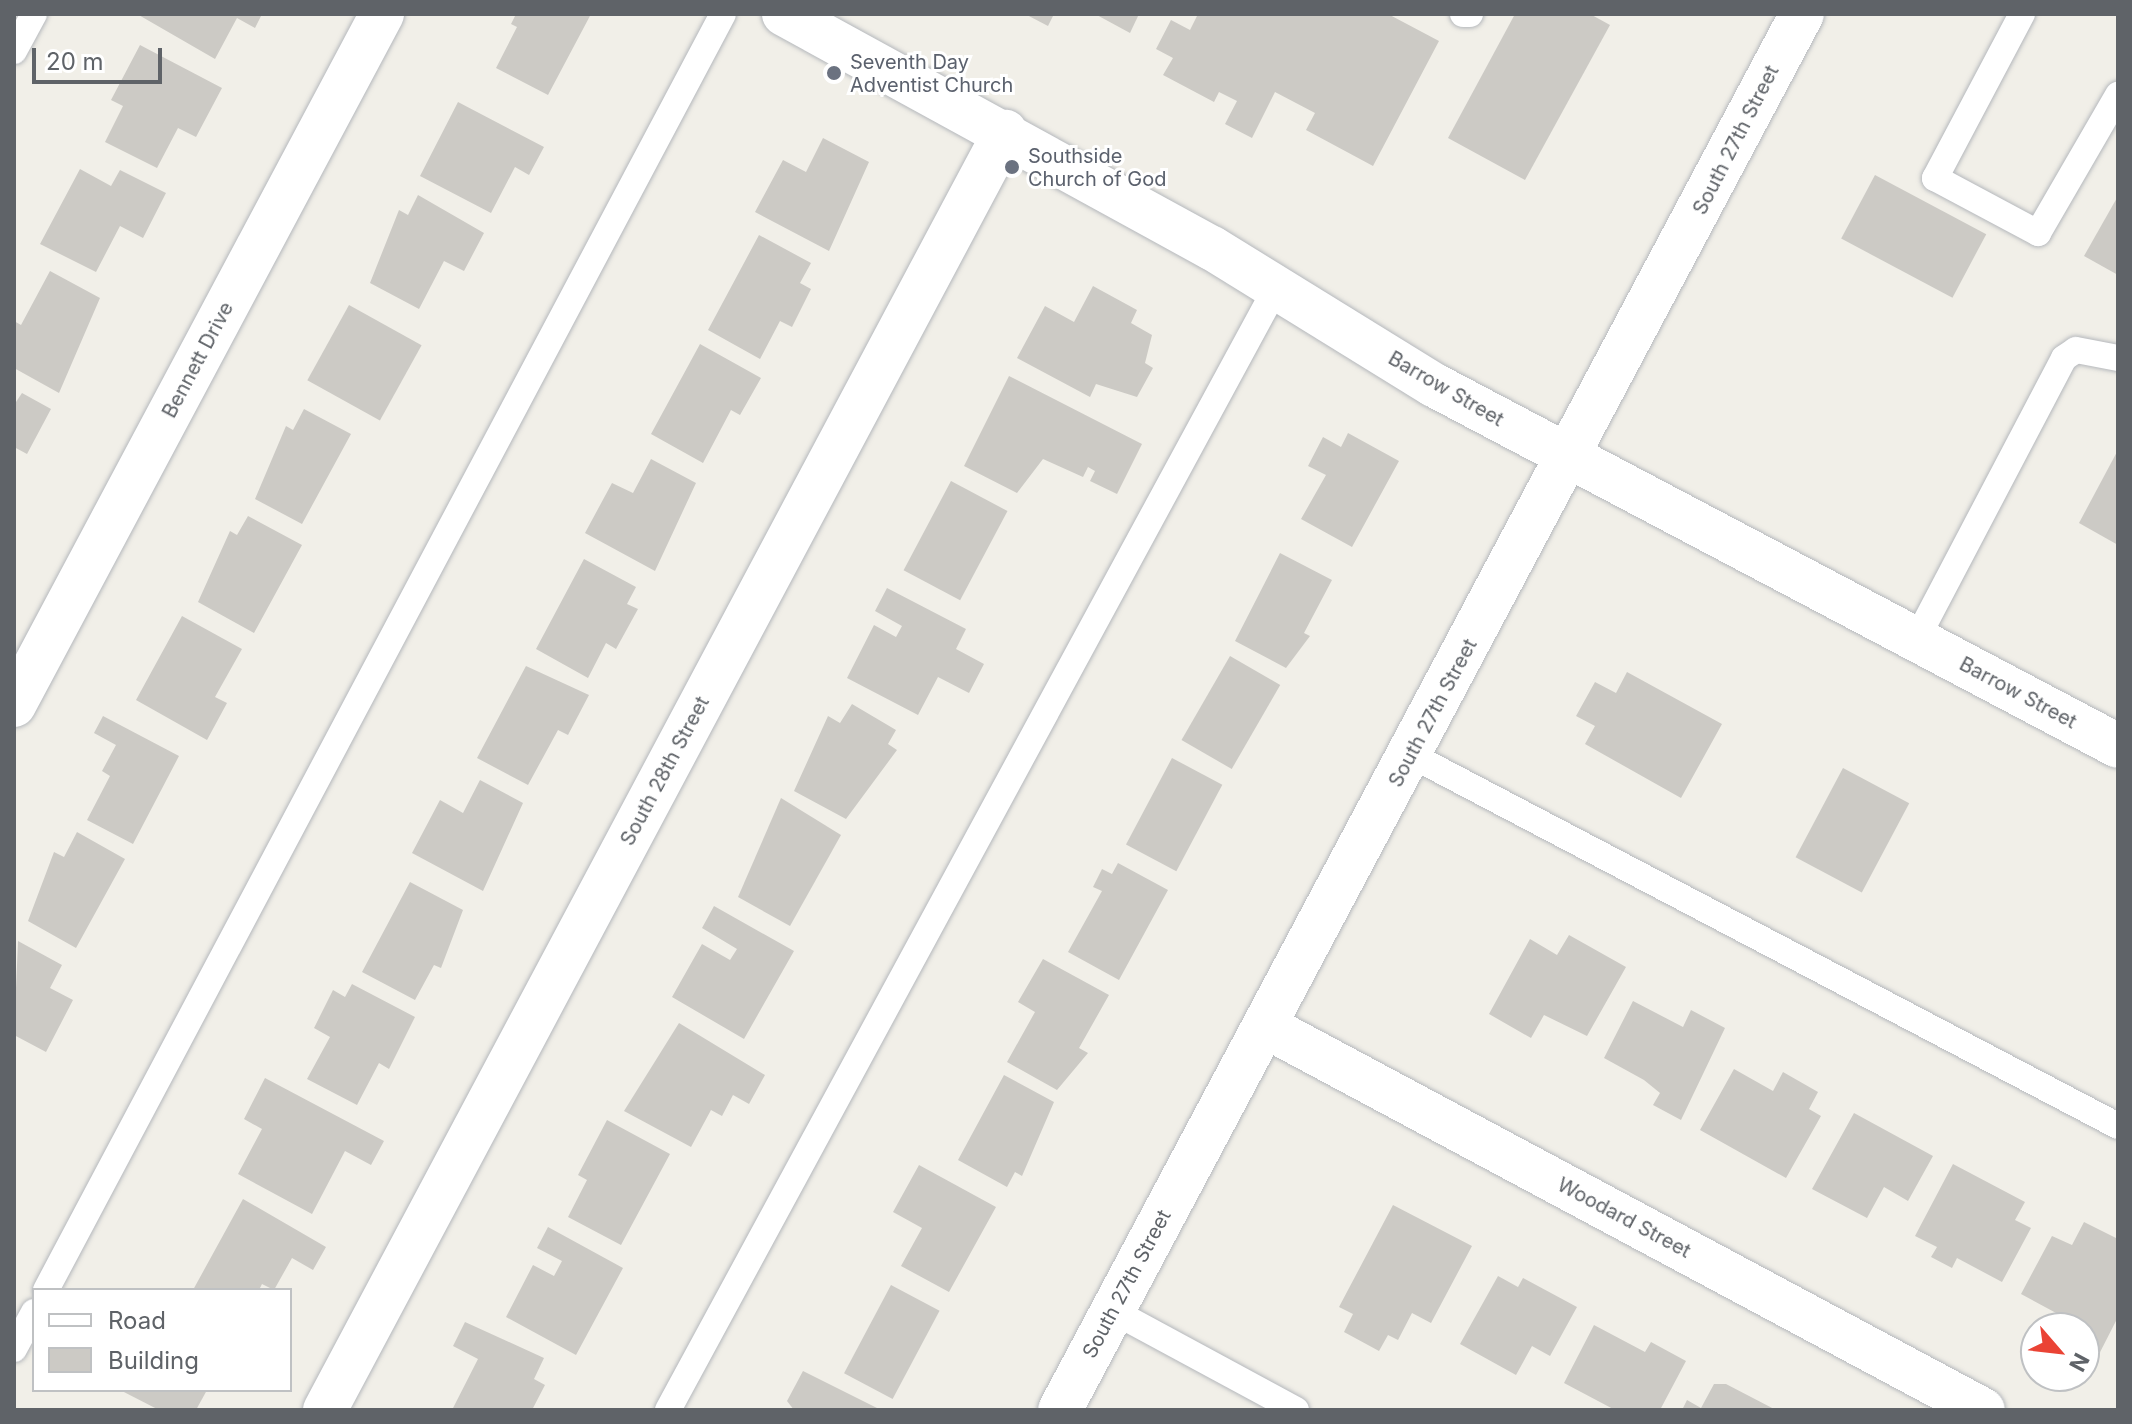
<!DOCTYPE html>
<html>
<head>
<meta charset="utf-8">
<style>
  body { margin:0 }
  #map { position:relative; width:2132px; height:1424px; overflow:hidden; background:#f1efe8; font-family:Inter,sans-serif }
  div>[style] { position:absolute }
  .building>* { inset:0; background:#cccac5; transform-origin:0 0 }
  .roads { filter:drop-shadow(0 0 2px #b5b8bc) drop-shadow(0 0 2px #b5b8bc) }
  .lane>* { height:26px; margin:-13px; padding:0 13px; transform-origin:13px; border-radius:13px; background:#fff }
  .street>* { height:44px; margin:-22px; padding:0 22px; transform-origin:22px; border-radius:22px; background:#fff }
  .secondary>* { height:44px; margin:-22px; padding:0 22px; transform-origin:22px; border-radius:22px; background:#fff }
  .dots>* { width:22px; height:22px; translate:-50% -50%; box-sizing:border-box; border:4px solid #fff; border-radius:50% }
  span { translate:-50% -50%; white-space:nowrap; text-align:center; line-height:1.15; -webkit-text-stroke:6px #fff; paint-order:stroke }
  .worship-label { font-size:20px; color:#5b616d }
  .left { translate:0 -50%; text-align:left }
  .street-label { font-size:20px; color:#5f6368 }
  .frame { position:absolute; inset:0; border:16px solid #5f6368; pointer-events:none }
  .legend { position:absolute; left:32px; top:1288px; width:260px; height:104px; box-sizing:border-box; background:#fff; border:2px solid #bfc1c3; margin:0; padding:10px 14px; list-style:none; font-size:24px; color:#5f6368 }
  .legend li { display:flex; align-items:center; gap:16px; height:40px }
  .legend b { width:40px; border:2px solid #bfc1c3 }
  .north { position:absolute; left:2020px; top:1312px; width:80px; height:80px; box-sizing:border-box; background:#fff; border:2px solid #bfc1c3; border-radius:50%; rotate:118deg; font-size:22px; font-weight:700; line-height:32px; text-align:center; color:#5f6368 }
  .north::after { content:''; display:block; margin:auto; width:28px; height:36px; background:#ea4335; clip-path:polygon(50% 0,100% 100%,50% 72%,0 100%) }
  .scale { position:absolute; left:32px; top:48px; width:130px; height:36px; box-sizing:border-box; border:4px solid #5f6368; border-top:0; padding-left:10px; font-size:24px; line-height:28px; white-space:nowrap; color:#5f6368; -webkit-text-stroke:6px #fff; paint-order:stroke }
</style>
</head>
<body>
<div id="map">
  <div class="building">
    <i style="clip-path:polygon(137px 14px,262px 14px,255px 28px,237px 18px,215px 59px)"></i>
    <i style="clip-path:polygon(516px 14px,591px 14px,548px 95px,496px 68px,517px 27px,511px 24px)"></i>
    <i style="clip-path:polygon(1025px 14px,1054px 14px,1048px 26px)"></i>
    <i style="clip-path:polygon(1095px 14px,1139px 14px,1130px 33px)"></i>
    <i style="clip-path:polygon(1198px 14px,1388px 14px,1439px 41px,1373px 166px,1306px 130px,1315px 113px,1275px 92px,1252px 138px,1225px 124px,1237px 101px,1219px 92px,1214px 102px,1163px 75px,1173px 58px,1156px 49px,1171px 20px,1190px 30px)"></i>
    <i style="clip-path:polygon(1515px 14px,1590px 14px,1610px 25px,1525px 180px,1448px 138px)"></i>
    <i style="clip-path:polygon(140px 45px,222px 88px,196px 137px,178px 128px,157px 168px,105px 142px,123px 106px,111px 100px)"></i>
    <i style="clip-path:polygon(458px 102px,544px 147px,529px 175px,515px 167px,491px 213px,420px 176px)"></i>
    <i style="clip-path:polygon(823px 138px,869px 162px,829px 251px,755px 212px,783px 160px,806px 172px)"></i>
    <i style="clip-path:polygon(80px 169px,111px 186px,120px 170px,166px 193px,143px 238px,120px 226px,96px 272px,40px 244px)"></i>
    <i style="left:1875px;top:175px;width:126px;height:72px;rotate:28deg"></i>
    <i style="clip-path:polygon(418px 195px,484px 233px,464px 271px,444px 261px,419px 309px,370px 283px,399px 210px,408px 215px)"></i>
    <i style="clip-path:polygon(2118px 196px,2118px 275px,2084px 256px)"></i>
    <i style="clip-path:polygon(759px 235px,811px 263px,800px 283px,811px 289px,792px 327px,780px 321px,760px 359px,708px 330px)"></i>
    <i style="clip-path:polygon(50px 271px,100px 298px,59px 393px,14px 368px,14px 321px,21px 325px)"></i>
    <i style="clip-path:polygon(1093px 286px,1137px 310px,1131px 323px,1152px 335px,1145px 363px,1153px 368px,1137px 397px,1096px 384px,1090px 397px,1017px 358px,1045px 306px,1074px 322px)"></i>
    <i style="left:349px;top:305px;width:83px;height:86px;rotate:29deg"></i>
    <i style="clip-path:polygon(700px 344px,761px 378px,740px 415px,731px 410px,703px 463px,651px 434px)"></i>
    <i style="clip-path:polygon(1009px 376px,1142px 444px,1117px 494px,1090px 481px,1095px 471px,1088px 467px,1083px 477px,1043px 459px,1017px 493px,964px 466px)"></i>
    <i style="clip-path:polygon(22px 393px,51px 409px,27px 454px,14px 447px,14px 405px)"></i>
    <i style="clip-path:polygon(304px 409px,351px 434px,302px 524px,255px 499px,286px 426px,293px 430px)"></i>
    <i style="clip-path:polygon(1348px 433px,1399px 461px,1352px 547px,1301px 519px,1326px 475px,1308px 466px,1323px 437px,1341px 447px)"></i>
    <i style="clip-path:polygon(2118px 450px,2118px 545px,2079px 523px)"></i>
    <i style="clip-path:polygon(651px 459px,696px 483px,655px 571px,585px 533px,612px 483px,633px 493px)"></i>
    <i style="left:951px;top:481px;width:64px;height:101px;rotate:28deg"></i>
    <i style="clip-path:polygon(248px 516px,302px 545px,254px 633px,198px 602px,230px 531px,237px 535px)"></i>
    <i style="clip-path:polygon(1280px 553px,1332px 580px,1304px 633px,1310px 636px,1286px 668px,1235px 641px)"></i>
    <i style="clip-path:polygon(584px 559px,636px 587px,627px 604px,638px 609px,616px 649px,606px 643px,588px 678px,536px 649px)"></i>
    <i style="clip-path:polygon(887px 588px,966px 629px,956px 649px,984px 664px,969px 693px,938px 677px,918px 715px,847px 678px,874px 625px,896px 637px,902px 626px,875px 611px)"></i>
    <i style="clip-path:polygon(182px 616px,242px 649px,215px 697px,227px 703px,207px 740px,136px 700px)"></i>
    <i style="left:1230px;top:656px;width:58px;height:97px;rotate:30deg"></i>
    <i style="clip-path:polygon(526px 666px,589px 695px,568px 735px,558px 730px,528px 785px,477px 758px)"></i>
    <i style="clip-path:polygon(1627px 672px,1722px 724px,1681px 798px,1585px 744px,1595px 726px,1576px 716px,1595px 682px,1616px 693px)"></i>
    <i style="clip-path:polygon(852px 704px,896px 730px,888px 744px,897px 750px,846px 819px,794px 791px,828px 716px,840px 723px)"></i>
    <i style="clip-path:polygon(103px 716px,179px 756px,133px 844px,87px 820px,110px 776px,102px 771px,116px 745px,94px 733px)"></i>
    <i style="left:1172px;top:758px;width:57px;height:98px;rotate:28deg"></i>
    <i style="left:1843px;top:768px;width:75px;height:101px;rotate:28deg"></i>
    <i style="clip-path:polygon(480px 780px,523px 803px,483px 891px,412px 853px,440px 800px,463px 813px)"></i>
    <i style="clip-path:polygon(781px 798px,841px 835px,790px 926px,738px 897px)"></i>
    <i style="clip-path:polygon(77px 832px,125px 859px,76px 948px,28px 921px,54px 852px,64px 857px)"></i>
    <i style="clip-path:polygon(1118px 863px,1168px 890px,1119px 980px,1068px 952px,1102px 891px,1093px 887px,1102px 869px,1112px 874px)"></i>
    <i style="clip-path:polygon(410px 882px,463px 910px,441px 968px,434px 965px,415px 1000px,362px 972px)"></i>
    <i style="clip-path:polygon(714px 906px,794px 951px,744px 1039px,672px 997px,702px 944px,730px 960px,737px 949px,702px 928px)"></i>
    <i style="clip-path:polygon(1569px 935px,1626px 967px,1587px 1036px,1544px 1015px,1531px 1038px,1489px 1014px,1530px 939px,1557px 955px)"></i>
    <i style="clip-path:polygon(18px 941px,62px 965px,50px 988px,73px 1000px,46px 1052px,14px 1035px)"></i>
    <i style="clip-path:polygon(1043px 959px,1109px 995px,1079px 1048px,1088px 1053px,1057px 1090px,1007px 1062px,1035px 1012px,1018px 1002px)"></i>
    <i style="clip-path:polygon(352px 984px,415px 1017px,389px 1069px,379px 1063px,357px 1105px,307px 1079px,330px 1037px,314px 1028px,333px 990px,345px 997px)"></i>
    <i style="clip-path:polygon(1633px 1001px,1683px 1027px,1691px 1010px,1725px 1028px,1681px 1120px,1653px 1105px,1660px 1093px,1644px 1080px,1604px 1058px)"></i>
    <i style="clip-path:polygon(679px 1023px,765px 1075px,749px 1104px,733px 1095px,722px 1116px,711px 1110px,691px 1147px,624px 1111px)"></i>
    <i style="clip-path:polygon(1734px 1069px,1773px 1091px,1783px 1072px,1818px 1092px,1809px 1109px,1821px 1116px,1786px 1178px,1700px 1130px)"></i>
    <i style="clip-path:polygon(1004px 1075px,1054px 1102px,1022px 1176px,1015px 1172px,1007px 1187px,958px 1160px)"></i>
    <i style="clip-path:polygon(265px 1078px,384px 1141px,371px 1165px,345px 1151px,312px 1214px,238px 1174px,262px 1129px,244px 1119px)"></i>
    <i style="clip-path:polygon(1854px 1113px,1933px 1156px,1908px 1201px,1884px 1187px,1867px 1218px,1812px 1189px)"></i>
    <i style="clip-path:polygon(607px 1120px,670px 1154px,621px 1245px,568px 1217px,587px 1180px,578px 1175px)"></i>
    <i style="clip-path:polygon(1953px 1164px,2025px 1202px,2015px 1220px,2031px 1228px,2002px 1282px,1957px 1258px,1952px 1268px,1931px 1257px,1937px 1247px,1915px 1236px)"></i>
    <i style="clip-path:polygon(919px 1165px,996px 1207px,949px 1292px,901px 1266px,922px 1228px,893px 1212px)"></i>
    <i style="clip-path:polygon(243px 1199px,326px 1247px,313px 1270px,292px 1258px,274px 1290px,262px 1284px,259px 1290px,193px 1290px)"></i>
    <i style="clip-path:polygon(1393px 1205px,1472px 1246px,1431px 1323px,1412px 1313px,1398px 1340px,1388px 1335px,1379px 1351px,1344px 1332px,1353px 1314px,1339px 1307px)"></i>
    <i style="clip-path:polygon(2084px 1222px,2118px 1239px,2118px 1317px,2094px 1364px,2084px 1358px,2084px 1328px,2051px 1328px,2058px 1314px,2021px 1294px,2052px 1236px,2072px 1245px)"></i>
    <i style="clip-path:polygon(548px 1227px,623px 1268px,576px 1355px,506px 1317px,533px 1265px,554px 1276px,562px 1261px,537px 1248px)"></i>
    <i style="clip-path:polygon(1498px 1276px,1518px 1287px,1523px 1278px,1577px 1307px,1550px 1356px,1532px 1346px,1516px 1375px,1460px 1344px)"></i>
    <i style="left:891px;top:1285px;width:55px;height:100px;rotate:28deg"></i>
    <i style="clip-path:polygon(465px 1322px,544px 1358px,534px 1379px,545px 1385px,532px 1410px,452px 1410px,478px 1359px,453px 1346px)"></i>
    <i style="clip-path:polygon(1594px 1325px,1645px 1352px,1651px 1342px,1686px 1361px,1660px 1410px,1615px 1410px,1564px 1383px)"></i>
    <i style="clip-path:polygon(803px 1371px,881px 1410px,794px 1410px,787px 1401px)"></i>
    <i style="clip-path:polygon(1714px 1384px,1726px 1384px,1776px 1410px,1682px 1410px,1687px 1400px,1701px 1408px)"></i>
    <i style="clip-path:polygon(120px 1390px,207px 1390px,196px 1410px,159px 1410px)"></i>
  </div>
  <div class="roads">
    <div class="lane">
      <i style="left:1463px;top:14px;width:7px"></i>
      <i style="left:2022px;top:14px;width:186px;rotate:117.9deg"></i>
      <i style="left:1935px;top:178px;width:117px;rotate:28.1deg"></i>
      <i style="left:2038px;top:233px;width:160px;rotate:-59.9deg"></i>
      <i style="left:14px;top:51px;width:42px;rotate:-61.6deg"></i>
      <i style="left:1916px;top:640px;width:318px;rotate:-62.3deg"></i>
      <i style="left:2064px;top:358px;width:14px;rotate:-34deg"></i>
      <i style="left:2076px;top:350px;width:43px;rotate:10.8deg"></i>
      <i style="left:1411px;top:755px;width:798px;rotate:27.69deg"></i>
      <i style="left:46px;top:1290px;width:1444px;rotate:-62.05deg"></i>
      <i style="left:1113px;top:1311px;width:208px;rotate:28.4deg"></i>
      <i style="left:14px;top:1349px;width:42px;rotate:-61.6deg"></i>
      <i style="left:668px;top:1410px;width:1276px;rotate:-61.55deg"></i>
    </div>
    <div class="street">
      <i style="left:14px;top:705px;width:783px;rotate:-61.96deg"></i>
      <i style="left:1265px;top:1026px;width:814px;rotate:28.14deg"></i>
      <i style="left:325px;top:1410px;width:1448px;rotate:-61.98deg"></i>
    </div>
    <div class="secondary">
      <i style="left:784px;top:14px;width:488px;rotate:28.7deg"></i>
      <i style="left:1212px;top:248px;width:261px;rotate:31.7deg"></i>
      <i style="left:1434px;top:385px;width:773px;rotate:27.82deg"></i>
      <i style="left:1060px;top:1410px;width:1581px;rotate:-62.01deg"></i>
    </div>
  </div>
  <div class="dots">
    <i style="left:834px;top:73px;background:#6b7280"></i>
    <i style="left:1012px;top:167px;background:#6b7280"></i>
  </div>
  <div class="worship-label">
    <span class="left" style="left:850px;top:74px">Seventh Day<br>Adventist Church</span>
    <span class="left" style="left:1028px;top:168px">Southside<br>Church of God</span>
  </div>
  <div class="street-label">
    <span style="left:1736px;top:140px;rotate:-63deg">South 27th Street</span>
    <span style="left:198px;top:360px;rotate:-62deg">Bennett Drive</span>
    <span style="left:1446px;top:389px;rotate:30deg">Barrow Street</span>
    <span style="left:2018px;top:693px;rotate:28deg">Barrow Street</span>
    <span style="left:1433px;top:713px;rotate:-62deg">South 27th Street</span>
    <span style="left:665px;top:771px;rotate:-62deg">South 28th Street</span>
    <span style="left:1624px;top:1218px;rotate:28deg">Woodard Street</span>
    <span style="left:1127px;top:1284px;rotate:-62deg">South 27th Street</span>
  </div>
  <div class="frame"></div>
  <ul class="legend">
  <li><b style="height:10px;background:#fff"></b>Road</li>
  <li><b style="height:22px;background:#cccac5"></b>Building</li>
  </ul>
  <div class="north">N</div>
  <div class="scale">20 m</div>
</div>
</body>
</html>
